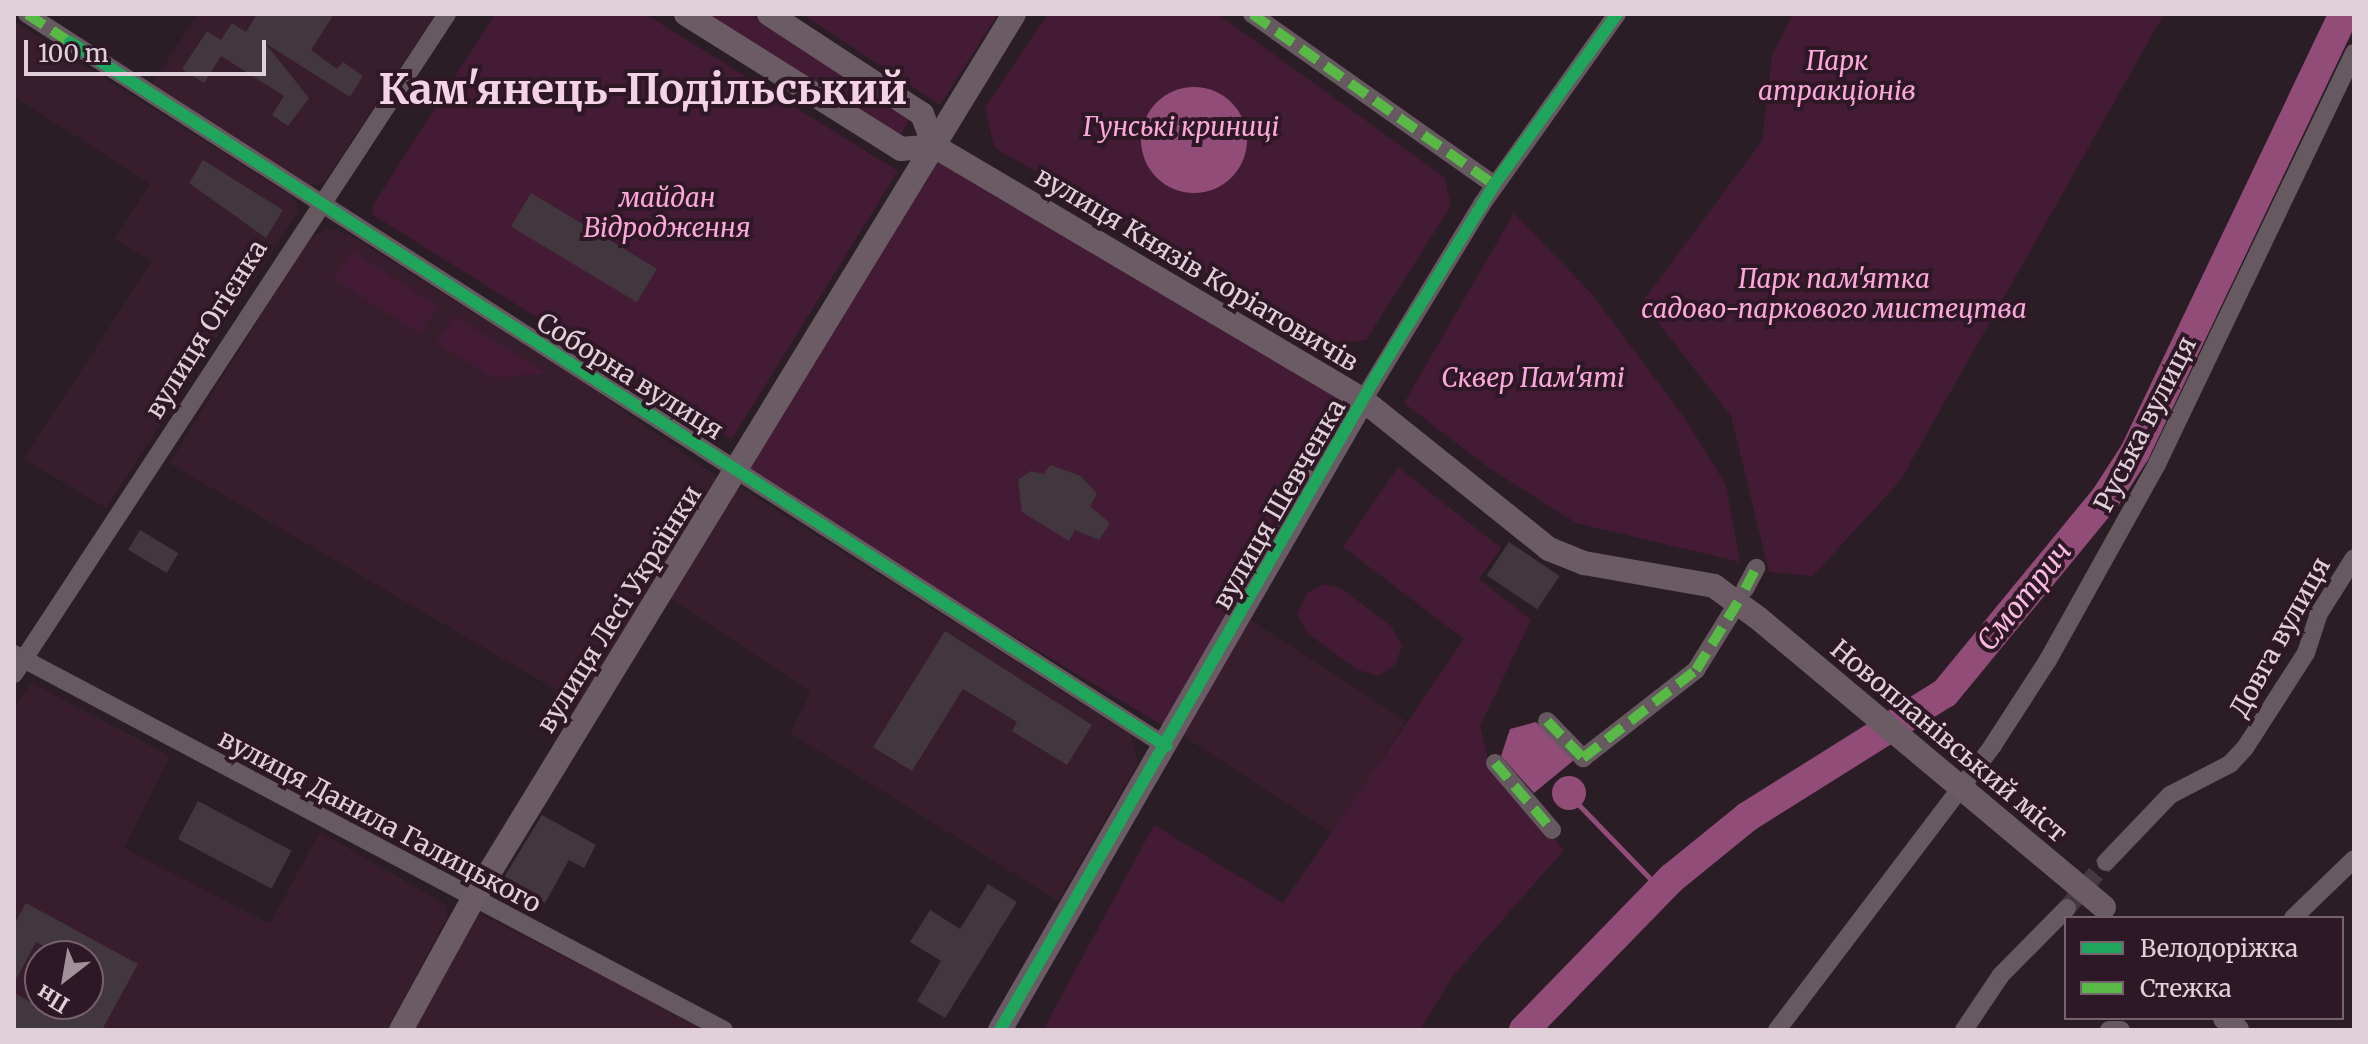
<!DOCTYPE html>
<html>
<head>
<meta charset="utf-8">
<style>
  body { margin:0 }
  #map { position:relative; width:2368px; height:1044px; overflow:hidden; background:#2a1d25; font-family:Merriweather,serif }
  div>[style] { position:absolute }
  .built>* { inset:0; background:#381d2d; transform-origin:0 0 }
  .green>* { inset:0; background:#431b35; transform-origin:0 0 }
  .water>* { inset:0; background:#924c78 }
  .round { border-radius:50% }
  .stream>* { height:5px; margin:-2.5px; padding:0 2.5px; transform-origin:2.5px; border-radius:2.5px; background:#924c78 }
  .river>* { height:30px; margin:-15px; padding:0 15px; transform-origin:15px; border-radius:15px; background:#924c78 }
  .building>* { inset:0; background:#42373e; transform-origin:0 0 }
  .street-tunnel>* { height:18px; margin-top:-9px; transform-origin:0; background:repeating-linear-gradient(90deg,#453840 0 18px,transparent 0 27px) }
  .street>* { height:18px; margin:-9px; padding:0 9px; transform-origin:9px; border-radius:9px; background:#665960 }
  .secondary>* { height:24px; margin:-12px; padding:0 12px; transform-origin:12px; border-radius:12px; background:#6a5b64 }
  .secondary-bridge>* { height:24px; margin:-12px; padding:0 12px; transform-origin:12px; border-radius:12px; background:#6a5b64 }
  .quiet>* { height:10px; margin-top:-5px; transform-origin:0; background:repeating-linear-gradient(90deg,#58b947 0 20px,transparent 0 30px) }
  .cycleway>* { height:12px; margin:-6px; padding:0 6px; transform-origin:6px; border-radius:6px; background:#20a55d }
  span { translate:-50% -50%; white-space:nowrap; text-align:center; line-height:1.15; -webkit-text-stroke:8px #2f1826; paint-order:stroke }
  .park-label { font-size:26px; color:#fca8da; font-style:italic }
  .street-label { font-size:26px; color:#e1d0d9 }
  .water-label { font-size:28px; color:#fbbadf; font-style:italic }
  .town-label { font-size:42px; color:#f4d3e5; font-weight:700 }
  .frame { position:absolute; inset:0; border:16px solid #e1d0d9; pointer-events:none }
  .legend { position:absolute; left:2064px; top:916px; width:280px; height:104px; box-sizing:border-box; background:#2f1826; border:2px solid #76626e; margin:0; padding:10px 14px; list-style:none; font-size:24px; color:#e1d0d9 }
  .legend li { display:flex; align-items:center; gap:16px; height:40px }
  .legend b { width:40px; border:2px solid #76626e }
  .north { position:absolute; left:24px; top:940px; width:80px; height:80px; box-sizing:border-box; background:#2f1826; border:2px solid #76626e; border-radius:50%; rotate:211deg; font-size:22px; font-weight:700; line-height:32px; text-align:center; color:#e1d0d9 }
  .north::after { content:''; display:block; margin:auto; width:28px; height:36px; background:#a1919a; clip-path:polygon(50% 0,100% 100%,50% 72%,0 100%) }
  .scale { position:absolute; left:24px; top:40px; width:242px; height:36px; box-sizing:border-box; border:4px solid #e1d0d9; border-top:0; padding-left:10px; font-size:24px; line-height:28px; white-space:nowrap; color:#e1d0d9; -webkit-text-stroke:6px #2f1826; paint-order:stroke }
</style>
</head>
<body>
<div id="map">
  <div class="built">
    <i style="clip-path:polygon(198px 14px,436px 14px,324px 182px,310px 185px,152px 84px)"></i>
    <i style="clip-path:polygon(14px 21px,295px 198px,298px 212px,106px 508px,24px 459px,152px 261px,115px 239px,150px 184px,14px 96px)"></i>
    <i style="clip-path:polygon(328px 228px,350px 235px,582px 381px,718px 477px,580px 704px,169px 463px,309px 238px)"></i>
    <i style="clip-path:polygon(742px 488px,1131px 735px,1138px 763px,1058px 901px,790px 733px,811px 692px,664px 594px,730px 491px)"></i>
    <i style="left:1249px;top:619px;width:187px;height:134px;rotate:33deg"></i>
    <i style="clip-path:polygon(evenodd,32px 683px,170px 756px,124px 848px,270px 924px,320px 832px,445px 904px,448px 916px,387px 1030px,14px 1030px,14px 707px,32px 683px,40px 956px,88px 956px,88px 1004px,40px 1004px,40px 956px)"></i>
    <i style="clip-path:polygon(480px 914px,707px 1030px,408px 1030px,469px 918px)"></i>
  </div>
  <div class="green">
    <i style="clip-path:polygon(495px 14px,645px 14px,898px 171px,732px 439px,373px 215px,373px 205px)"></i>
    <i style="clip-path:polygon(702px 14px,750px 14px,910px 119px,900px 136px)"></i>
    <i style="clip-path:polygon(802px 14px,998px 14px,940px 105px)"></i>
    <i style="clip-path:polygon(1048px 14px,1218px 14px,1444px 177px,1451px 206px,1366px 340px,1325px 344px,994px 147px,985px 107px)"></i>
    <i style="clip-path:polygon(1793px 14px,2164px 14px,1900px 481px,1813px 576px,1769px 572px,1731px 416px,1642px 302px,1762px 141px,1772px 55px)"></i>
    <i style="left:934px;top:146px;width:499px;height:379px;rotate:31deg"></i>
    <i style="clip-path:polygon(1514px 213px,1592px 294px,1684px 417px,1726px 485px,1740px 562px,1576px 523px,1489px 468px,1404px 403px)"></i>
    <i style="left:352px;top:251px;width:102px;height:33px;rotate:33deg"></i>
    <i style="clip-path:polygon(455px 316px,546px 373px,493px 378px,436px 342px)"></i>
    <i style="clip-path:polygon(1398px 467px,1501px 548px,1479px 579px,1531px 620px,1480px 726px,1489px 763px,1564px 850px,1453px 976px,1420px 1030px,1043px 1030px,1154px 825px,1283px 903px,1464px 639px,1343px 547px)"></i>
    <i style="clip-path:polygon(1324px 584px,1341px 588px,1391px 626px,1402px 646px,1396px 664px,1379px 676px,1358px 670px,1307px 633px,1297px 614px,1307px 593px)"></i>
  </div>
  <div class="water">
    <i class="round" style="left:1141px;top:87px;width:106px;height:106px"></i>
    <i style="clip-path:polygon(1536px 722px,1574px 760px,1534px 793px,1501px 756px,1510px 729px)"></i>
    <i class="round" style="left:1552px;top:776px;width:34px;height:34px"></i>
  </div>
  <div class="stream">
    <i style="left:1578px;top:804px;width:120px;rotate:46deg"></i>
  </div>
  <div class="river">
    <i style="left:1524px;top:1030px;width:212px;rotate:-45.8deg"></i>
    <i style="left:1672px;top:878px;width:97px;rotate:-39.1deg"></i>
    <i style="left:1747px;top:817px;width:234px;rotate:-32.1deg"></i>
    <i style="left:1945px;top:693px;width:254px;rotate:-50.6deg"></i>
    <i style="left:2106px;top:497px;width:54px;rotate:-57.2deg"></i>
    <i style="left:2135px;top:452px;width:485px;rotate:-64.5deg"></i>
  </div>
  <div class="building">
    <i style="clip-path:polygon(257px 14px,334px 14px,311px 50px,337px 69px,343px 62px,363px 76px,350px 97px,265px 43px,309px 98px,288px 126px,272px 115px,284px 96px,221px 56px,204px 83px,182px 69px,207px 31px,221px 40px,232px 23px,246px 32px)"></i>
    <i style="clip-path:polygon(203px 160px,283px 210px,266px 238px,189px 183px)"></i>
    <i style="left:531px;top:193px;width:147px;height:39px;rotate:31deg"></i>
    <i style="clip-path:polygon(1050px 465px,1081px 476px,1097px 494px,1090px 506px,1110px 523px,1099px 540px,1075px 530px,1069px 541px,1022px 512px,1018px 480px,1031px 471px,1044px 474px)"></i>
    <i style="left:140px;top:530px;width:45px;height:23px;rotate:31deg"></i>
    <i style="left:1509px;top:542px;width:61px;height:40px;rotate:34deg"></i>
    <i style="clip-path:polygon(945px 631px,1092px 725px,1067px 765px,1012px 731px,1017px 722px,963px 689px,912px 771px,873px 747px)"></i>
    <i style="left:198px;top:801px;width:106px;height:43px;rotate:28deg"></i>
    <i style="clip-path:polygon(542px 815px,596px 845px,584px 868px,569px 860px,545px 903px,503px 879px)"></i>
    <i style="clip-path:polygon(988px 884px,1017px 902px,945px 1018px,917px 1001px,941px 961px,910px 942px,930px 910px,960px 929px)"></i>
    <i style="clip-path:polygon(26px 903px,138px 964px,102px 1030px,14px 1030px,14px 993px,54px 1015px,60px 1004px,88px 1004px,88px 956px,62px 956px,36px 942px,14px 983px,14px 925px)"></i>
  </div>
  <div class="street-tunnel">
    <i style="left:2067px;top:908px;width:60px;rotate:-49.7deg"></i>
  </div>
  <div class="street">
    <i style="left:27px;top:14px;width:1354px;rotate:32.73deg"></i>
    <i style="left:1252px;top:14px;width:296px;rotate:35.2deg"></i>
    <i style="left:1363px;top:400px;width:229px;rotate:-58.7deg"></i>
    <i style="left:1482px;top:204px;width:233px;rotate:-54.6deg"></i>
    <i style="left:1745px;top:589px;width:24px;rotate:-62deg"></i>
    <i style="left:14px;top:654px;width:803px;rotate:27.9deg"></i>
    <i style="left:14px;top:674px;width:789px;rotate:-56.73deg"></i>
    <i style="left:1547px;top:721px;width:52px;rotate:45.8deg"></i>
    <i style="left:1583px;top:758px;width:143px;rotate:-37.9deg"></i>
    <i style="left:1696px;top:670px;width:80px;rotate:-58.3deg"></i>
    <i style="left:1495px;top:763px;width:88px;rotate:49.6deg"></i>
    <i style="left:2106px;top:862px;width:93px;rotate:-46.3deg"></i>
    <i style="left:2170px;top:795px;width:68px;rotate:-27.3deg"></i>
    <i style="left:2230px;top:764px;width:22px;rotate:-47deg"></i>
    <i style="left:2245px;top:748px;width:113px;rotate:-57.3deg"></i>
    <i style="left:2306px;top:653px;width:40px;rotate:-72deg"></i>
    <i style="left:2318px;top:615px;width:67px;rotate:-57.7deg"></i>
    <i style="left:2293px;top:918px;width:85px;rotate:-44deg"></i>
    <i style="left:1777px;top:1030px;width:358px;rotate:-52.8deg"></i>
    <i style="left:1993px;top:745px;width:101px;rotate:-57.1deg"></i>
    <i style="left:2048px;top:660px;width:224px;rotate:-60.9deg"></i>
    <i style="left:2157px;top:464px;width:456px;rotate:-64.4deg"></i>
    <i style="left:1964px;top:1030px;width:66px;rotate:-56.1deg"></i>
    <i style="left:2001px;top:975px;width:94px;rotate:-45.4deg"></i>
    <i style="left:2109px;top:1030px;width:12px"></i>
  </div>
  <div class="secondary">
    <i style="left:686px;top:14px;width:254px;rotate:32.1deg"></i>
    <i style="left:901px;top:149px;width:33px;rotate:-5deg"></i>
    <i style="left:934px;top:146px;width:499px;rotate:30.6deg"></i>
    <i style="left:1363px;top:400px;width:238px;rotate:38.7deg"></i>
    <i style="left:1549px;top:549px;width:38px;rotate:22deg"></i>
    <i style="left:1584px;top:563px;width:132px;rotate:10deg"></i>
    <i style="left:1714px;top:586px;width:54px;rotate:36deg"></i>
    <i style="left:769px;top:14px;width:183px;rotate:33.2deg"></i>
    <i style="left:922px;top:114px;width:34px;rotate:69deg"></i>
    <i style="left:2225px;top:1018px;width:17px;rotate:45deg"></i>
    <i style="left:401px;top:1030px;width:147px;rotate:-61.2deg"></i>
    <i style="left:472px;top:901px;width:1039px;rotate:-58.57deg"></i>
    <i style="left:1000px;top:1030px;width:727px;rotate:-60.05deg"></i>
  </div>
  <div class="secondary-bridge">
    <i style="left:1758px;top:618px;width:451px;rotate:39.9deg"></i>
  </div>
  <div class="quiet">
    <i style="left:27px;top:14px;width:51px;rotate:33.1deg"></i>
    <i style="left:1252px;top:14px;width:296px;rotate:35.2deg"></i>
    <i style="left:1745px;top:589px;width:24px;rotate:-62deg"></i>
    <i style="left:1547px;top:721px;width:52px;rotate:45.8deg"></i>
    <i style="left:1583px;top:758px;width:143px;rotate:-37.9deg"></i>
    <i style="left:1696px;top:670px;width:80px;rotate:-58.3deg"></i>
    <i style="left:1495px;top:763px;width:88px;rotate:49.6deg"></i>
  </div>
  <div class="cycleway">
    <i style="left:70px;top:42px;width:1303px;rotate:32.71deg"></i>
    <i style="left:1000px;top:1030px;width:752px;rotate:-60.09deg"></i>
    <i style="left:1375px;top:378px;width:227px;rotate:-58.3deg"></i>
    <i style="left:1494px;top:185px;width:211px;rotate:-54.3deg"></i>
  </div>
  <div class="park-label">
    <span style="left:1837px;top:76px">Парк<br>атракціонів</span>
    <span style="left:1181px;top:127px">Гунські криниці</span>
    <span style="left:667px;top:213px">майдан<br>Відродження</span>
    <span style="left:1834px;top:294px">Парк пам'ятка<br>садово-паркового мистецтва</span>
    <span style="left:1533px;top:378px">Сквер Пам'яті</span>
  </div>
  <div class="street-label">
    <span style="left:1197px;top:269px;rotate:31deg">вулиця Князів Коріатовичів</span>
    <span style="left:206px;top:329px;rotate:-58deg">вулиця Огієнка</span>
    <span style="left:630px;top:376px;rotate:32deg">Соборна вулиця</span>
    <span style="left:2145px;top:424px;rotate:-63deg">Руська вулиця</span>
    <span style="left:1279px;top:504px;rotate:-60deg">вулиця Шевченка</span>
    <span style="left:619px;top:609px;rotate:-58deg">вулиця Лесі Українки</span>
    <span style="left:2280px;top:637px;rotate:-61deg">Довга вулиця</span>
    <span style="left:1949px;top:741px;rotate:40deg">Новопланівський міст</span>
    <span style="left:380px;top:821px;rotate:28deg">вулиця Данила Галицького</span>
  </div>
  <div class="water-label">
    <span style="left:2024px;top:596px;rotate:-51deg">Смотрич</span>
  </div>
  <div class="town-label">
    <span style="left:643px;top:89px">Кам'янець-Подільський</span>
  </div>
  <div class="frame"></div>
  <ul class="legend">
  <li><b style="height:10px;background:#20a55d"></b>Велодоріжка</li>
  <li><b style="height:10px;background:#58b947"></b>Стежка</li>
  </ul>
  <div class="north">Пн</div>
  <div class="scale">100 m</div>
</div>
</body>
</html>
